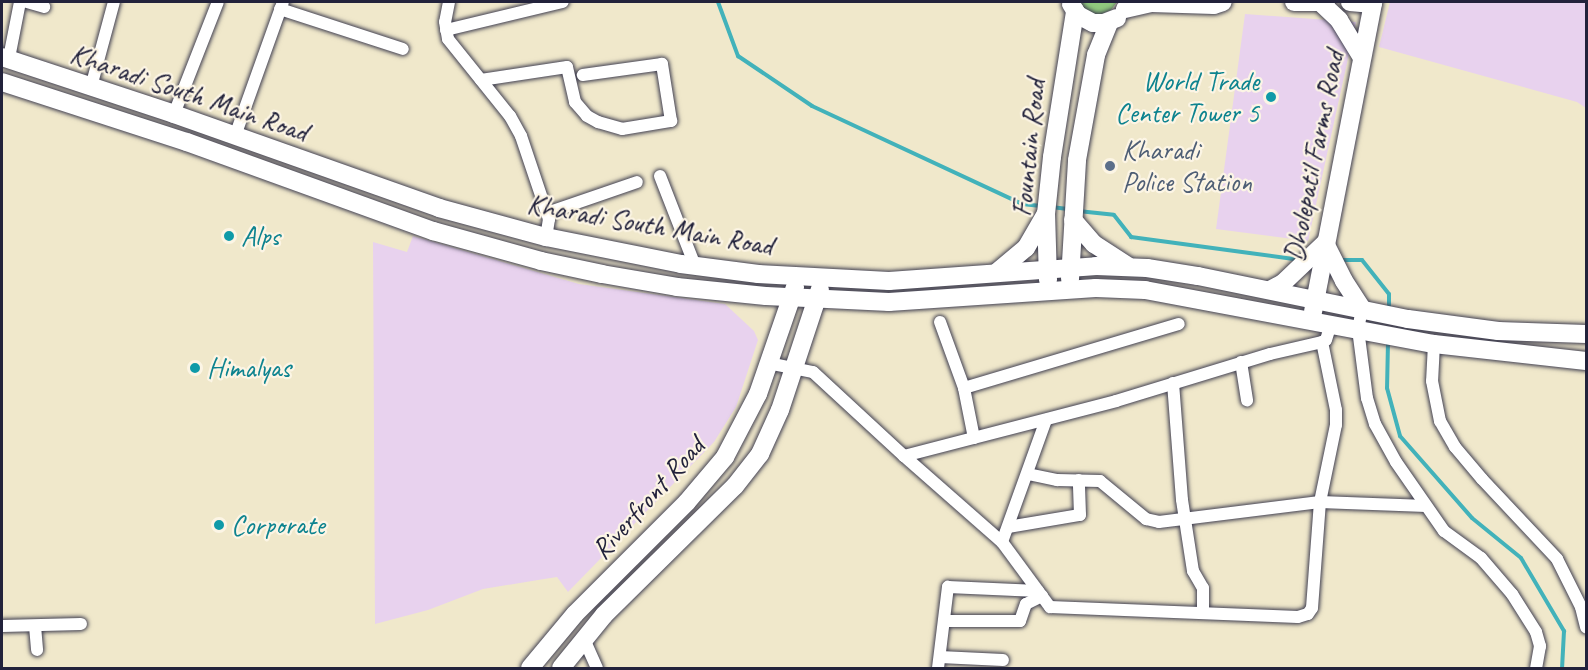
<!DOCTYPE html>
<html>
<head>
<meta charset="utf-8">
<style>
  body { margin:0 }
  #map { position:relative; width:1588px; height:670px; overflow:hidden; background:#f0e8cb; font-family:Caveat,sans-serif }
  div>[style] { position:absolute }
  .built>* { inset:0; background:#e8d2ee }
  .green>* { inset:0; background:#91ca7e }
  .stream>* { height:4px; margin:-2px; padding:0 2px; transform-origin:2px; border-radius:2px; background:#42b2ba }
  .roads { filter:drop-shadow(0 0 2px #414051) drop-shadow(0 0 2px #414051) }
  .street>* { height:12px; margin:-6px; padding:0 6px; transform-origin:6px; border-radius:6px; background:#fff }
  .secondary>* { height:18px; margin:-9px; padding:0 9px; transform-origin:9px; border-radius:9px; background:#fff }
  .dots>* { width:16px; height:16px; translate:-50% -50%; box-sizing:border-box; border:3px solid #fcf5e5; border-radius:50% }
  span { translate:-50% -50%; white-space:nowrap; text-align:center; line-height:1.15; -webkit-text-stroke:4.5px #fcf5e5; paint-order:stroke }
  .culture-label { font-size:28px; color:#0d838f }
  .right { translate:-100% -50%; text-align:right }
  .left { translate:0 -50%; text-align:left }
  .street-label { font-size:28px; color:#22223b }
  .service-label { font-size:28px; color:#4e5e75 }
  .frame { position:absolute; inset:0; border:3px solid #22223b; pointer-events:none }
</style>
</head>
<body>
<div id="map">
  <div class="built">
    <i style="clip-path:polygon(1390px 2px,1586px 2px,1586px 108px,1577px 102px,1379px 47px)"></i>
    <i style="clip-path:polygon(1245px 14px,1356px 22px,1308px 241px,1216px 229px)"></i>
    <i style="clip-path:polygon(413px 236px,579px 284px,725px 304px,754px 331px,758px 340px,736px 407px,714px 442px,568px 592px,557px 577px,538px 580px,483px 589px,428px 610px,375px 624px,373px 242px,407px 252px)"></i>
  </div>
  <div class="green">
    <i style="clip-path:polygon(1079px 2px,1117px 2px,1111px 10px,1099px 15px,1087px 12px)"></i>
  </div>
  <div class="stream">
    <i style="left:718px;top:2px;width:58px;rotate:69.7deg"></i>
    <i style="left:738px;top:56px;width:89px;rotate:34deg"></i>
    <i style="left:812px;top:106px;width:232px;rotate:25deg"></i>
    <i style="left:1022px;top:204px;width:19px;rotate:6deg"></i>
    <i style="left:1051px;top:207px;width:17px;rotate:7deg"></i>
    <i style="left:1078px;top:211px;width:36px;rotate:6deg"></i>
    <i style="left:1114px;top:215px;width:28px;rotate:52deg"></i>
    <i style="left:1131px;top:237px;width:164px;rotate:7.7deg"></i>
    <i style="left:1341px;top:260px;width:21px"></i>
    <i style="left:1362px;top:260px;width:43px;rotate:51.5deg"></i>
    <i style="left:1389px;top:294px;width:17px;rotate:90deg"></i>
    <i style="left:1388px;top:342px;width:46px;rotate:91.2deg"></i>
    <i style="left:1387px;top:388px;width:50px;rotate:74.8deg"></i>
    <i style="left:1400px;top:436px;width:109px;rotate:48.7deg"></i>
    <i style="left:1472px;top:518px;width:63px;rotate:39.2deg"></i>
    <i style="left:1521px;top:558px;width:85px;rotate:59.5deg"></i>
    <i style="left:1564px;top:631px;width:37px;rotate:93deg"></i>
  </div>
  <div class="roads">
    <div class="street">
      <i style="left:27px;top:2px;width:18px;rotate:16deg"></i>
      <i style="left:449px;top:2px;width:20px;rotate:101deg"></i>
      <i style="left:445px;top:22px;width:17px;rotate:80deg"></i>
      <i style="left:448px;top:39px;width:99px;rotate:51.2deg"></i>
      <i style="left:510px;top:116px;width:23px;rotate:61deg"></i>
      <i style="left:521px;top:136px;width:88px;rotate:71.4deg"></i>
      <i style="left:549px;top:219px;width:18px;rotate:99deg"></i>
      <i style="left:280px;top:9px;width:129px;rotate:18deg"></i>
      <i style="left:446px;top:30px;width:120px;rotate:-13.5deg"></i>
      <i style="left:9px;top:58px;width:57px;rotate:-78.9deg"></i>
      <i style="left:481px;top:80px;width:87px;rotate:-8.6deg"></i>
      <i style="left:567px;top:67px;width:36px;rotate:77deg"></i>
      <i style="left:575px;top:102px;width:18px;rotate:49deg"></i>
      <i style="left:587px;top:116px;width:13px;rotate:29deg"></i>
      <i style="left:598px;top:122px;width:25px;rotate:16deg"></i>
      <i style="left:622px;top:129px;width:50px;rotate:-9.3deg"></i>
      <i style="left:671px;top:121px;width:58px;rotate:-99deg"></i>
      <i style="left:662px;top:64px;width:80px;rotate:172.1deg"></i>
      <i style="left:91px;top:87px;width:88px;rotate:-74.9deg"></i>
      <i style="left:174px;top:114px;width:120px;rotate:-68.6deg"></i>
      <i style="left:235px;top:136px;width:142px;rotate:-70.3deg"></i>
      <i style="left:660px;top:176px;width:97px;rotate:68.7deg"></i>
      <i style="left:547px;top:213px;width:95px;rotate:-19deg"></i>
      <i style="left:1362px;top:309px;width:20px;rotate:101deg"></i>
      <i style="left:1358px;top:329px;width:70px;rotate:82.6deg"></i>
      <i style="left:1367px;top:398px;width:27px;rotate:73deg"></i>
      <i style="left:1375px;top:424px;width:43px;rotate:61.1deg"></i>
      <i style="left:1396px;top:462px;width:84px;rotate:55.2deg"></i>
      <i style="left:1444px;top:531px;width:46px;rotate:36.1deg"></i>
      <i style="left:1481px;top:558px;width:48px;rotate:49.3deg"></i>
      <i style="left:1512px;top:594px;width:45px;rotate:57.7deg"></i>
      <i style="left:1536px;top:632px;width:15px;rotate:74deg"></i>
      <i style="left:1540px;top:646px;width:22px;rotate:100deg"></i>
      <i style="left:940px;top:322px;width:70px;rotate:70deg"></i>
      <i style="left:964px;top:388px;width:51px;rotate:78.7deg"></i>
      <i style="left:1434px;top:344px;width:37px;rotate:93deg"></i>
      <i style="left:1432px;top:381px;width:41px;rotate:78.7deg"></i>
      <i style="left:1440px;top:421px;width:30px;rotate:60deg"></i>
      <i style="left:1455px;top:447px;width:42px;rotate:49.8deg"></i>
      <i style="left:1482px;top:479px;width:110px;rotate:46.8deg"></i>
      <i style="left:1557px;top:559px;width:54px;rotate:63.4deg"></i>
      <i style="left:1581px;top:607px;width:21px;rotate:76deg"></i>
      <i style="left:1241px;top:362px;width:39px;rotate:81deg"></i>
      <i style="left:768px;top:363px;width:46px;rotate:11.3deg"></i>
      <i style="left:813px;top:372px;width:124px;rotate:42.7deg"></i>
      <i style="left:904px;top:456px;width:130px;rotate:41.3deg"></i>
      <i style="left:1002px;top:542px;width:81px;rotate:53.6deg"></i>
      <i style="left:1050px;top:607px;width:248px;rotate:2.3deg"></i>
      <i style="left:1298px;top:617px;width:10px;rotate:-17deg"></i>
      <i style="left:1308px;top:614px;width:7px;rotate:-56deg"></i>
      <i style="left:1312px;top:608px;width:106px;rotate:-85.7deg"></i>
      <i style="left:1320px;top:502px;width:79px;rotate:-78.3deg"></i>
      <i style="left:1336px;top:425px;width:15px;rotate:-90deg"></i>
      <i style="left:1336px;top:410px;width:69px;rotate:-101.6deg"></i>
      <i style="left:1173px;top:383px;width:117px;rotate:85.6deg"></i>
      <i style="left:1182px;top:500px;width:72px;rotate:81.2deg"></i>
      <i style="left:1193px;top:571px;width:20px;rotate:60deg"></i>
      <i style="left:1203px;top:588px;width:25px;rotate:90deg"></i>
      <i style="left:964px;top:388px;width:224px;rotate:-16.6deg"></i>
      <i style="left:904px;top:456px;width:219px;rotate:-14.5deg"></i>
      <i style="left:1116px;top:401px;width:161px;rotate:-17deg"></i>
      <i style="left:1270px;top:354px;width:53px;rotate:-13deg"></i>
      <i style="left:1322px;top:342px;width:4px;rotate:-27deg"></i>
      <i style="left:1326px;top:340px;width:17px;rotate:-73deg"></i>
      <i style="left:1028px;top:474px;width:30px;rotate:12deg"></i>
      <i style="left:1057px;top:480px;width:43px;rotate:1.3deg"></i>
      <i style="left:1100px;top:481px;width:60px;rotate:39.6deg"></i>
      <i style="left:1146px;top:519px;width:13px;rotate:13deg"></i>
      <i style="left:1159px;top:522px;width:162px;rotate:-7.1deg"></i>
      <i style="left:1320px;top:502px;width:106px;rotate:2.2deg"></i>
      <i style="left:1008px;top:527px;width:73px;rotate:-9.5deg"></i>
      <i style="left:1080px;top:515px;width:35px;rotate:-92deg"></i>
      <i style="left:1002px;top:542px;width:130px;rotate:-70.2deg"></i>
      <i style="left:944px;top:621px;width:76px"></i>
      <i style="left:1020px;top:621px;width:18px;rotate:-71deg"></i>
      <i style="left:1026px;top:604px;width:18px;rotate:-27deg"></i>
      <i style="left:2px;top:626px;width:79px;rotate:-1.5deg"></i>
      <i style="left:35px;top:626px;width:24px;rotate:85deg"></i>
      <i style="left:584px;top:639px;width:32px;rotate:66deg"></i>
      <i style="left:940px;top:657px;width:63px;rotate:2.7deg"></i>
      <i style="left:938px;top:668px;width:82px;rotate:-83deg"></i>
      <i style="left:948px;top:587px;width:90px;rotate:2.5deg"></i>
    </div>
    <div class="secondary">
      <i style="left:1294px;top:2px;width:32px"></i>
      <i style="left:1350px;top:2px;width:23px;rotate:5deg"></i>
      <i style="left:1321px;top:3px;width:25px;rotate:43deg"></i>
      <i style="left:1339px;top:20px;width:42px;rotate:58.6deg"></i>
      <i style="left:1071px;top:4px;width:13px;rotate:58deg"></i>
      <i style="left:1078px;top:15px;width:17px;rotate:28deg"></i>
      <i style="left:1093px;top:23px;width:11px"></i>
      <i style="left:1104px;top:23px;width:14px;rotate:-21deg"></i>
      <i style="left:1125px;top:9px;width:27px;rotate:-13deg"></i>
      <i style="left:1151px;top:3px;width:63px;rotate:1.8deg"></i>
      <i style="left:1214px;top:5px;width:9px;rotate:-18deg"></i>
      <i style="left:2px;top:57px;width:181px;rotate:18.3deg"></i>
      <i style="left:174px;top:114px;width:281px;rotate:19.5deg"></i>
      <i style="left:439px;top:208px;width:111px;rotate:15.2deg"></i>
      <i style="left:546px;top:237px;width:138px;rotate:11.3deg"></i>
      <i style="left:681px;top:264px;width:78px;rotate:7.4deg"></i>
      <i style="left:758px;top:274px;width:131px;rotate:3.1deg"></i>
      <i style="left:889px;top:281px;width:208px;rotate:-4.1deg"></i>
      <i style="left:1096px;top:266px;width:51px;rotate:2.2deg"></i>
      <i style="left:1147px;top:268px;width:52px;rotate:8.9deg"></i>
      <i style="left:1198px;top:276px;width:214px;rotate:11.6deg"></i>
      <i style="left:1408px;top:319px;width:91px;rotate:7.6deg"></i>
      <i style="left:1498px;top:331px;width:88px;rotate:2deg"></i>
      <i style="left:2px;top:82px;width:194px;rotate:18deg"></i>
      <i style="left:187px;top:142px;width:262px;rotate:19.9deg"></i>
      <i style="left:433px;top:231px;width:112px;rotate:15.5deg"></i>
      <i style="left:541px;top:261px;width:62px;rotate:12deg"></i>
      <i style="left:602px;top:274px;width:76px;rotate:9.8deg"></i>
      <i style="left:677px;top:287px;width:89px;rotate:5.8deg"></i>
      <i style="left:766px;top:296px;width:123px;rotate:2.8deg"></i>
      <i style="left:889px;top:302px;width:207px;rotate:-3.9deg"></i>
      <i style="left:1096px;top:288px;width:49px;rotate:2.3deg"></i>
      <i style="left:1145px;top:290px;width:294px;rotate:10.6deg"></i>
      <i style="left:1434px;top:344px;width:153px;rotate:6.4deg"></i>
      <i style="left:1073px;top:220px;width:32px;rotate:49deg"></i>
      <i style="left:1094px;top:244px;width:40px;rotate:32.9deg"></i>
      <i style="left:996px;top:273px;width:39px;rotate:-40deg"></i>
      <i style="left:1026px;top:248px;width:39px;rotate:-60deg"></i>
      <i style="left:1070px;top:279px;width:119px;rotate:-86.6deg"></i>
      <i style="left:1077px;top:160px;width:107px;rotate:-79.7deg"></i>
      <i style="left:1096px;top:55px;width:35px;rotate:-68deg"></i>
      <i style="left:1048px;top:280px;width:66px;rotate:-91.7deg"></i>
      <i style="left:1046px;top:214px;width:57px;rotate:-84deg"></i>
      <i style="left:1052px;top:157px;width:148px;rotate:-81deg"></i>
      <i style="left:1270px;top:290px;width:15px;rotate:-28deg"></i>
      <i style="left:1283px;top:283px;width:58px;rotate:-43.6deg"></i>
      <i style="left:1325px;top:243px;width:42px;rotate:63.4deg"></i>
      <i style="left:1344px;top:281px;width:33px;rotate:57deg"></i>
      <i style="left:1313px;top:312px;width:316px;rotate:-79deg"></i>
      <i style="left:530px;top:668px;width:70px;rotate:-50.2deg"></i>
      <i style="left:575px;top:614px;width:158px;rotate:-45deg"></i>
      <i style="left:687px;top:502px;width:59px;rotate:-49.8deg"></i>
      <i style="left:725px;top:457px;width:71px;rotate:-62.4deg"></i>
      <i style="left:758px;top:394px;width:113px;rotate:-70.9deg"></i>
      <i style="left:561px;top:668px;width:68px;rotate:-50.9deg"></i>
      <i style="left:604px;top:615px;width:184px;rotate:-44.6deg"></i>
      <i style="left:735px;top:486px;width:41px;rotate:-52deg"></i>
      <i style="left:760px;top:454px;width:48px;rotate:-65.6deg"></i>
      <i style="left:780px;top:410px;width:127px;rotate:-71.7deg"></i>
    </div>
  </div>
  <div class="dots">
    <i style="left:1271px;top:97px;background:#0f9aa8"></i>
    <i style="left:1110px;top:166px;background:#5c6f8a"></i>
    <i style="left:229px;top:236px;background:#0f9aa8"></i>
    <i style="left:195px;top:368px;background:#0f9aa8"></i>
    <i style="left:219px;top:525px;background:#0f9aa8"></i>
  </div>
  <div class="culture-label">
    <span class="right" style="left:1259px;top:97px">World Trade<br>Center Tower 5</span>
    <span class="left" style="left:241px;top:236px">Alps</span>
    <span class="left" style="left:207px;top:368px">Himalyas</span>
    <span class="left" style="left:231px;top:525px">Corporate</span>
  </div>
  <div class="street-label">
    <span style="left:189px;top:93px;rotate:19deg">Kharadi South Main Road</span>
    <span style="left:1029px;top:148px;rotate:-84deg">Fountain Road</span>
    <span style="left:1314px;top:156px;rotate:-79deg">Dholepatil Farms Road</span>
    <span style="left:650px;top:225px;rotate:10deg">Kharadi South Main Road</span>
    <span style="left:648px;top:498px;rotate:-48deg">Riverfront Road</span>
  </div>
  <div class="service-label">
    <span class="left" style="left:1122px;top:166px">Kharadi<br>Police Station</span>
  </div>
  <div class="frame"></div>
</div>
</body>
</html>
